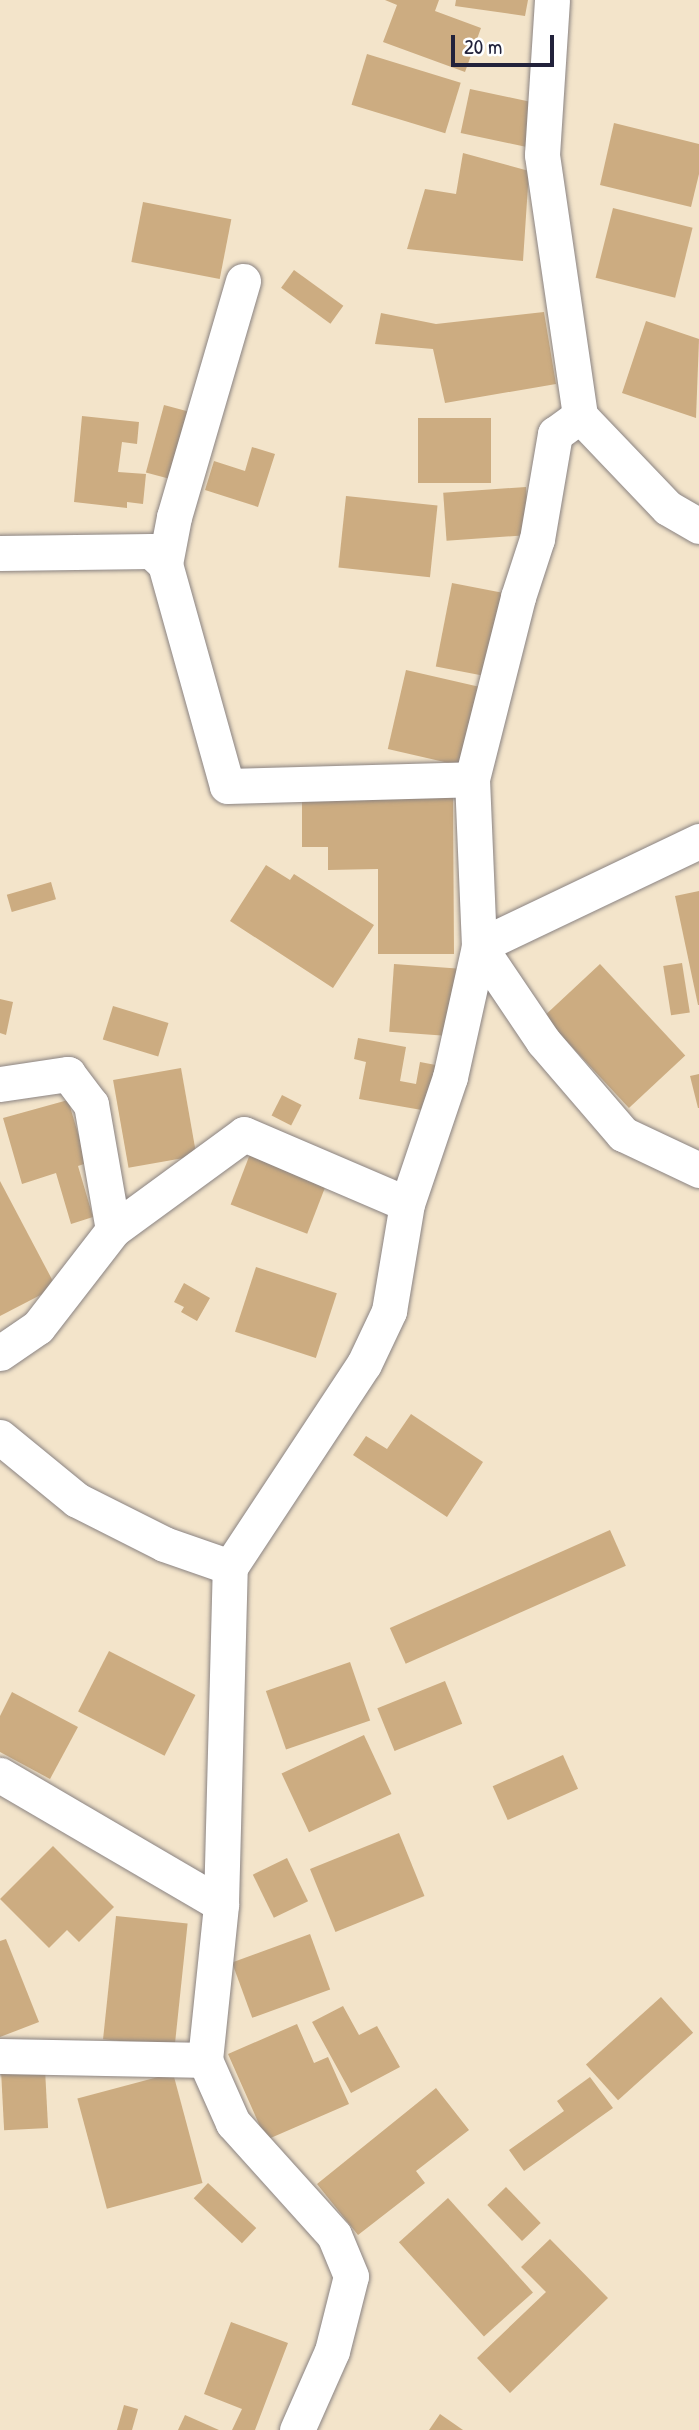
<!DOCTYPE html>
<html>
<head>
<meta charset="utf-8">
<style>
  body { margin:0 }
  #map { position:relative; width:699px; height:2430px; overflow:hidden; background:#f3e4ca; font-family:"Patrick Hand",sans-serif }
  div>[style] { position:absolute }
  .building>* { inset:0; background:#ccac81; transform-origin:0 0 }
  .roads { filter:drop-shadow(0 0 2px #8a8382) drop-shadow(0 0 2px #8a8382) }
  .street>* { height:35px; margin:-17.5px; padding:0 17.5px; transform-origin:17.5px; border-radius:17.5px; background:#fff }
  span { translate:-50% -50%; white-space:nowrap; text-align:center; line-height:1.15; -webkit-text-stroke:6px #fff; paint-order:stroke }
  .scale { position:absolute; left:451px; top:35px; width:103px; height:32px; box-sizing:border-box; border:4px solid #22223b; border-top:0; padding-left:9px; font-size:21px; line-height:24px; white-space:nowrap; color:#22223b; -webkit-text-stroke:5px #fff; paint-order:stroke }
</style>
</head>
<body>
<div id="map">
  <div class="building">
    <i style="clip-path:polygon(385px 0,439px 0,435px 11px,481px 28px,465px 72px,383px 42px,397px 5px)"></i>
    <i style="clip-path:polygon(456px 0,528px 0,525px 16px,455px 6px)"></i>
    <i style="left:367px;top:54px;width:98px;height:53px;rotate:17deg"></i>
    <i style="left:470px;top:89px;width:71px;height:45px;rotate:12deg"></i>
    <i style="clip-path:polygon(614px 123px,699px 144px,699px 174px,691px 207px,600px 185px)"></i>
    <i style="clip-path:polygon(463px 153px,529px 171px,523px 261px,407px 249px,425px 189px,456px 194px)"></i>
    <i style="left:143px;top:202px;width:90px;height:61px;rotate:11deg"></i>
    <i style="left:613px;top:208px;width:82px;height:72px;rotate:14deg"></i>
    <i style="left:294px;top:270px;width:61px;height:22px;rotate:36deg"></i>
    <i style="clip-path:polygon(544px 312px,556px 384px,445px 403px,433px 349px,375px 344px,381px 313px,436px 324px)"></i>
    <i style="clip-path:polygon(646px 321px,699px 339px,696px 418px,622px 393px)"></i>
    <i style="left:164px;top:405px;width:28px;height:70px;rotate:15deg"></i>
    <i style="clip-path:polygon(82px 416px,139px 422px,137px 444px,122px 442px,118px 472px,146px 474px,143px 504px,127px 502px,127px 508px,74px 502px)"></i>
    <i style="left:418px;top:418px;width:73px;height:65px"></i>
    <i style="clip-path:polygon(252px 447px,275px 454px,258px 507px,205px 490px,214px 461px,245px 471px)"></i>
    <i style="left:526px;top:487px;width:48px;height:83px;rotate:86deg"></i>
    <i style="left:346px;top:496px;width:92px;height:72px;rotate:6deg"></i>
    <i style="left:452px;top:583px;width:58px;height:85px;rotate:11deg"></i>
    <i style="left:406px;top:670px;width:76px;height:81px;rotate:13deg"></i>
    <i style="clip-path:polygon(453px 796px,454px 954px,378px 954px,378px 869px,328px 870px,328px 847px,302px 847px,302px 797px)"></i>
    <i style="clip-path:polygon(266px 865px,290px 880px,294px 874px,374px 925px,333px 988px,230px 921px)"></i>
    <i style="left:51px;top:882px;width:18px;height:46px;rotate:74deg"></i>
    <i style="clip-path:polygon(699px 891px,699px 1005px,698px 1005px,675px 896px)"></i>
    <i style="left:682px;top:963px;width:50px;height:19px;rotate:81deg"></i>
    <i style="left:394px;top:964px;width:63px;height:68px;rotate:4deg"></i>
    <i style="left:600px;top:964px;width:125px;height:77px;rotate:47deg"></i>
    <i style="clip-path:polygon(0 999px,13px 1002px,6px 1035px,0 1033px)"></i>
    <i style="left:113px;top:1006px;width:58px;height:35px;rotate:17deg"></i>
    <i style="clip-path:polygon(358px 1038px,406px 1047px,400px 1081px,416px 1084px,420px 1062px,441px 1066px,433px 1112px,359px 1099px,366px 1062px,354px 1059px)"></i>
    <i style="left:181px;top:1068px;width:89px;height:69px;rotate:80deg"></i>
    <i style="clip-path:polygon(699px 1074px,699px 1108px,698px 1108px,690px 1076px)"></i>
    <i style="left:282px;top:1095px;width:22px;height:23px;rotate:27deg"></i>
    <i style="clip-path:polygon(68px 1100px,87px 1163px,78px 1166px,93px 1217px,71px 1224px,56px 1173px,22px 1184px,3px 1118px)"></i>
    <i style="left:250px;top:1154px;width:82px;height:54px;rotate:21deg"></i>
    <i style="clip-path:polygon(0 1181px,56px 1287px,0 1316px)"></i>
    <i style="left:256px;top:1267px;width:85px;height:68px;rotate:18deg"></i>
    <i style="clip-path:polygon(184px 1283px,210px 1298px,197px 1321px,181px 1312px,184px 1307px,174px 1302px)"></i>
    <i style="clip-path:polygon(411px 1414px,483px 1462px,447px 1517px,353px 1455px,366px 1436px,387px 1449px)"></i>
    <i style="left:610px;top:1530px;width:39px;height:241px;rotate:66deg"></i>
    <i style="left:109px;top:1651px;width:97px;height:68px;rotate:27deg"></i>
    <i style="left:350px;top:1662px;width:62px;height:89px;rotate:71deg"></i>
    <i style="left:445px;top:1681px;width:46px;height:73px;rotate:68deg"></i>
    <i style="clip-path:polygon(12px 1692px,78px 1727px,50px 1779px,0 1752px,0 1716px)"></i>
    <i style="left:364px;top:1735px;width:65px;height:91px;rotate:65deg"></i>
    <i style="left:563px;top:1755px;width:37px;height:77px;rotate:66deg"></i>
    <i style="left:399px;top:1833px;width:68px;height:96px;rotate:68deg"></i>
    <i style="clip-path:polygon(53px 1846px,114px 1907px,79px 1942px,67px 1930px,49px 1948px,0 1899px)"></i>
    <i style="left:287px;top:1858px;width:48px;height:38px;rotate:64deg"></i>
    <i style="left:116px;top:1916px;width:72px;height:124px;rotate:6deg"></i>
    <i style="left:310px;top:1934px;width:59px;height:83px;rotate:70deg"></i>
    <i style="clip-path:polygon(6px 1939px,39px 2022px,0 2037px,0 1941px)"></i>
    <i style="left:661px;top:1997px;width:48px;height:101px;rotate:48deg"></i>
    <i style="clip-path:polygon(343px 2006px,359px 2035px,377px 2026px,400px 2067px,351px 2093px,312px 2022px)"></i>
    <i style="clip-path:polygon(297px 2024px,314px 2063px,328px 2057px,349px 2104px,266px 2140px,228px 2054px)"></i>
    <i style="left:45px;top:2069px;width:59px;height:44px;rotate:87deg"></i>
    <i style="left:173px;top:2073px;width:114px;height:99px;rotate:75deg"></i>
    <i style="clip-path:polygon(590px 2077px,613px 2108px,524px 2171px,509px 2150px,564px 2111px,557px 2101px)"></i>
    <i style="clip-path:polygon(436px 2088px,469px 2130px,416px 2171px,425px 2183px,358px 2235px,317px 2184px)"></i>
    <i style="left:208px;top:2183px;width:66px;height:21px;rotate:43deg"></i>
    <i style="left:506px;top:2187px;width:50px;height:26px;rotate:46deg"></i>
    <i style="left:448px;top:2198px;width:127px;height:66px;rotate:48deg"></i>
    <i style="clip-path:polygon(550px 2239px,608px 2298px,510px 2393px,477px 2358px,546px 2292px,521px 2267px)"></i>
    <i style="clip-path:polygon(231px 2322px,288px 2343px,255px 2430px,232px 2430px,242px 2409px,204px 2394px)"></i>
    <i style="clip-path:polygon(124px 2405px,138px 2409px,132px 2430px,117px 2430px)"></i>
    <i style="clip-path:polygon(440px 2414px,463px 2430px,429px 2430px)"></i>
    <i style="clip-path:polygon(185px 2415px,219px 2430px,178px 2430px)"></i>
  </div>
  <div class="roads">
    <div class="street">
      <i style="left:552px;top:0;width:155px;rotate:93.7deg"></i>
      <i style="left:542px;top:155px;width:264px;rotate:81.7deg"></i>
      <i style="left:580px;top:416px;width:127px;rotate:46.3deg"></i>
      <i style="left:668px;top:508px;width:36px;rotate:30deg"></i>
      <i style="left:0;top:553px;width:151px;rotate:-0.8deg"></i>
      <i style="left:151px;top:551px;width:19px;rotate:43deg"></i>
      <i style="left:165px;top:564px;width:230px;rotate:74.4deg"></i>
      <i style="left:227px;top:786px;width:245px;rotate:-1.6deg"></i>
      <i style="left:165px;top:564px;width:48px;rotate:-79.2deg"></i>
      <i style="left:174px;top:517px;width:246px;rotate:-73.7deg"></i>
      <i style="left:699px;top:841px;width:244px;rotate:154.5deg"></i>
      <i style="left:479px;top:946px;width:115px;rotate:56deg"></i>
      <i style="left:543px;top:1041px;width:123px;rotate:49.3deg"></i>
      <i style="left:623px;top:1134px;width:84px;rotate:25.3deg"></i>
      <i style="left:0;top:1084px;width:69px;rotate:-8.4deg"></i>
      <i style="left:68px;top:1074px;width:38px;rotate:53deg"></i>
      <i style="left:91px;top:1104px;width:128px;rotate:80.1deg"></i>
      <i style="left:0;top:1353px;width:46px;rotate:-34.4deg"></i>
      <i style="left:38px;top:1327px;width:123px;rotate:-52.3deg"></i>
      <i style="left:113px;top:1230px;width:162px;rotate:-36.2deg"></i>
      <i style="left:244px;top:1134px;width:177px;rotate:23.2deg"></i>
      <i style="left:0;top:1437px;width:99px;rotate:39.3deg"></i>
      <i style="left:77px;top:1500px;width:97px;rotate:26.8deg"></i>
      <i style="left:164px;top:1544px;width:70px;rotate:19.2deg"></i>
      <i style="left:0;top:1775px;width:256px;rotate:30.3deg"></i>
      <i style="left:0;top:2056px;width:205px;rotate:1.1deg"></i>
      <i style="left:297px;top:2430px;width:86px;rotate:-66.1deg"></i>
      <i style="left:332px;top:2351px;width:77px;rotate:-75.8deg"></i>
      <i style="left:351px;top:2276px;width:44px;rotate:-112.5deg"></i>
      <i style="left:334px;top:2235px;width:151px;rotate:-132deg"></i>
      <i style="left:233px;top:2123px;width:69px;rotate:-114deg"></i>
      <i style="left:205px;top:2060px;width:157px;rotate:-84.1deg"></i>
      <i style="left:221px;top:1904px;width:337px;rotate:-88.5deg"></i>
      <i style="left:230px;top:1567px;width:243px;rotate:-56.6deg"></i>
      <i style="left:364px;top:1364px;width:59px;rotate:-64.7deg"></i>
      <i style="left:389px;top:1311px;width:109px;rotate:-80.5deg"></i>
      <i style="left:407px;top:1204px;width:134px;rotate:-71.3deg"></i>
      <i style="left:450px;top:1077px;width:134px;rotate:-77.5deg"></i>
      <i style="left:479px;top:946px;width:167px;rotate:-92.4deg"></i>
      <i style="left:472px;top:779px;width:188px;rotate:-75.8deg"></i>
      <i style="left:518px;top:597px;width:61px;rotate:-71.9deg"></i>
      <i style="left:537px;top:539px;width:107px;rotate:-80.3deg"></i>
      <i style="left:555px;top:434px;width:31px;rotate:-36deg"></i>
    </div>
  </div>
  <div class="scale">20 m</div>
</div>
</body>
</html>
